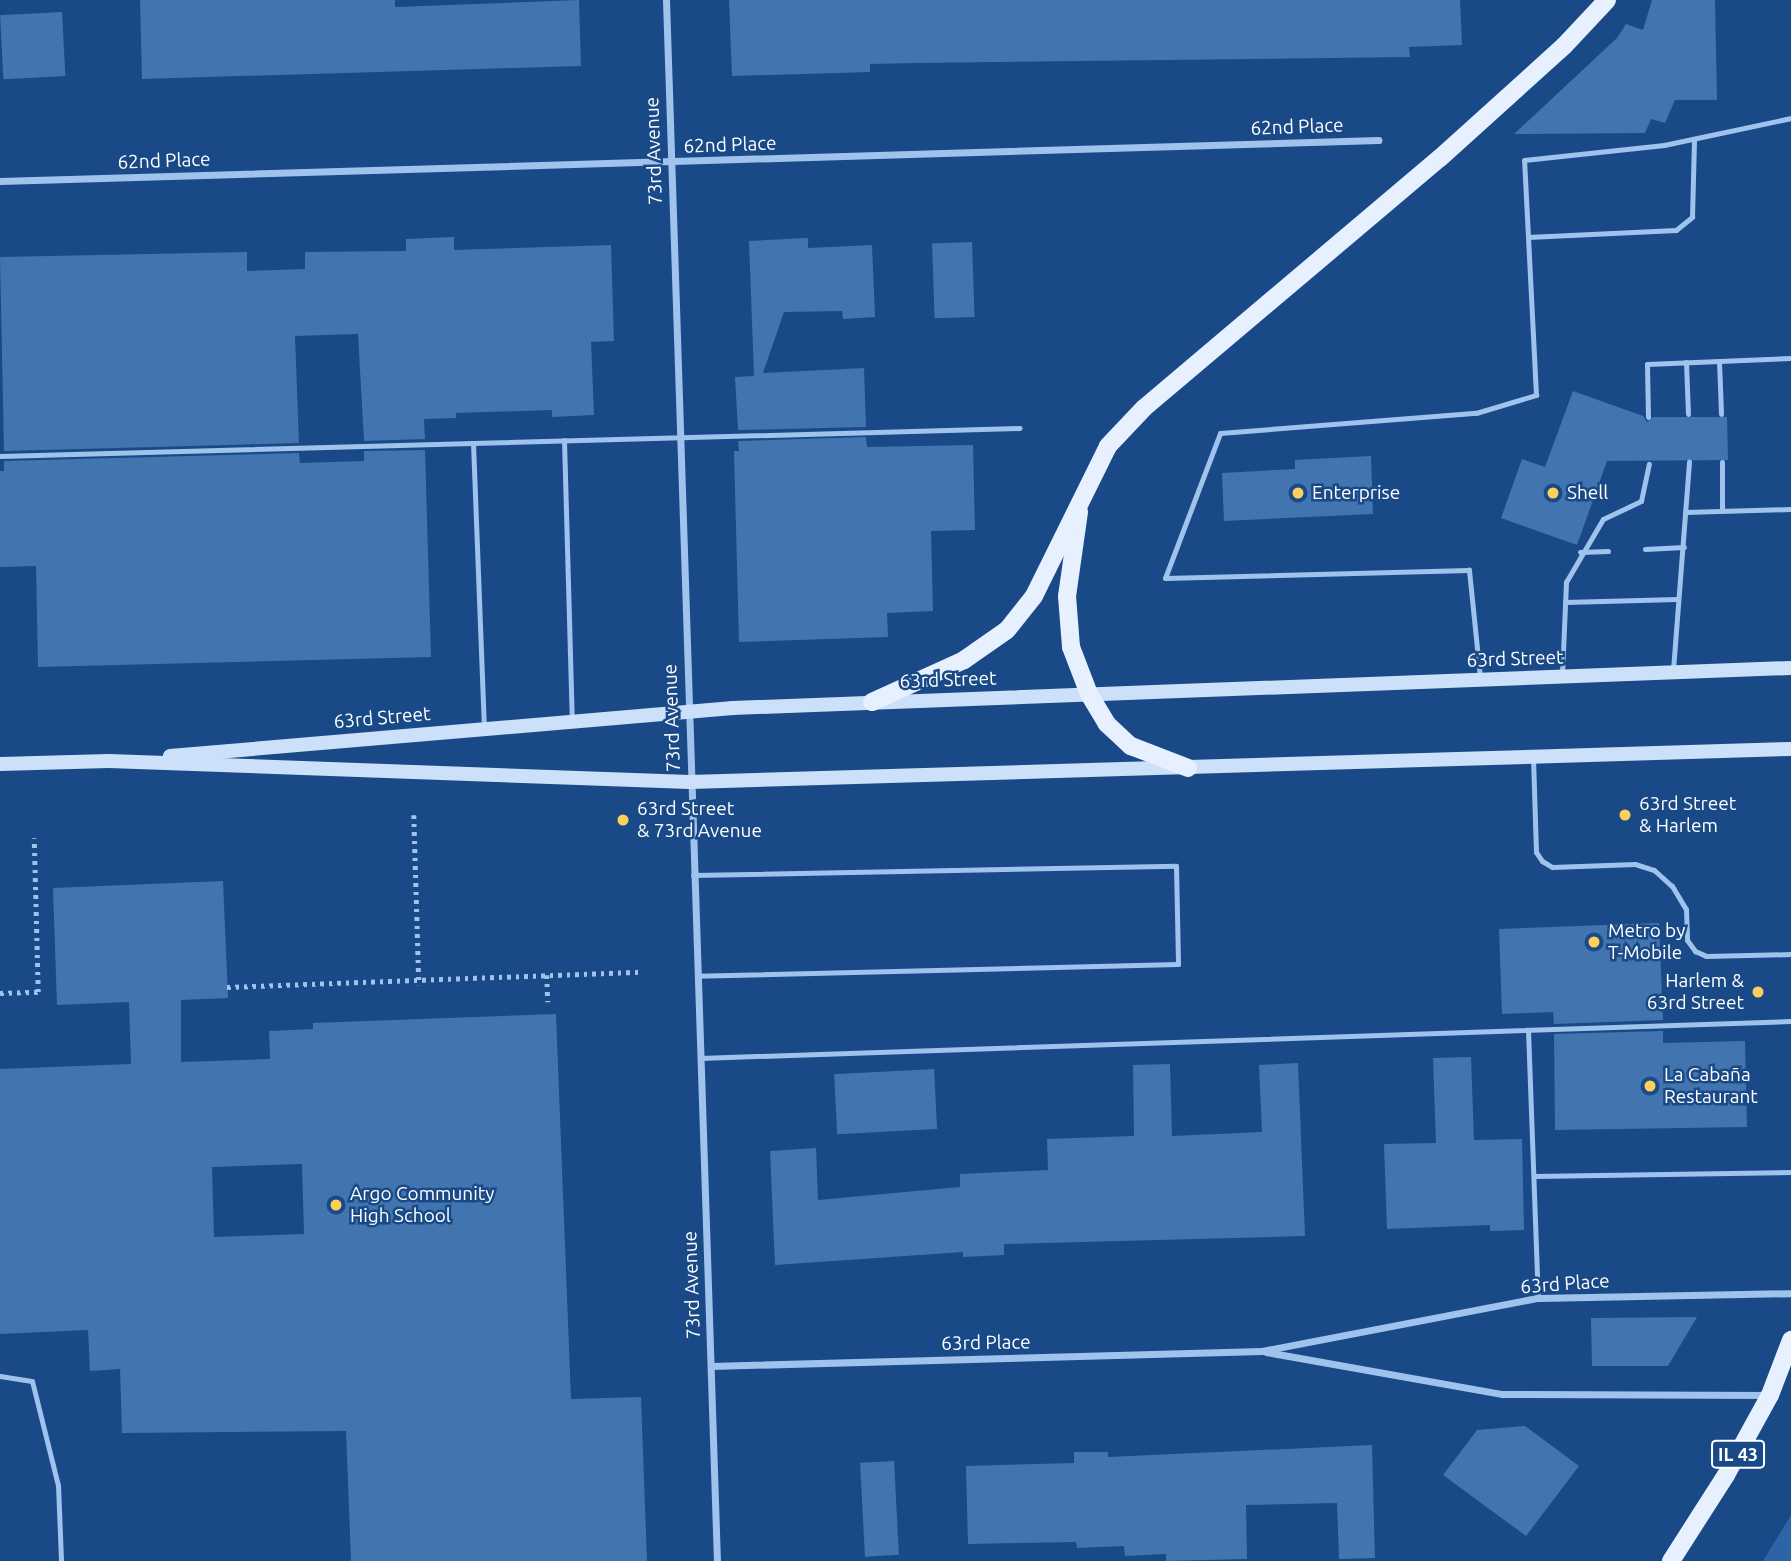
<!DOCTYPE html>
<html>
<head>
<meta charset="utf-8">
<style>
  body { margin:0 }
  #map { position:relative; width:1791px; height:1561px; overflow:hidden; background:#194a87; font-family:Ubuntu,sans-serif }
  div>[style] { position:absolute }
  .green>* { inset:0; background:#2c64a5 }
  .building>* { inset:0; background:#4274b0; transform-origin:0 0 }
  .path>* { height:4.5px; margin-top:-2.25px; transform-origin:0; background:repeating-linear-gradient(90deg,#a0c3ed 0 3.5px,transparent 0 8.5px) }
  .service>* { height:5px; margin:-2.5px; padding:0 2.5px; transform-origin:2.5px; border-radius:2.5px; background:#a0c3ed }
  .minor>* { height:7px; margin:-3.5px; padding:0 3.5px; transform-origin:3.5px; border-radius:3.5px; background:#a0c3ed }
  .secondary>* { height:14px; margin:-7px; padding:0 7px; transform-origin:7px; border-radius:7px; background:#cde0f9 }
  .primary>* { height:18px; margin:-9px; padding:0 9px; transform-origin:9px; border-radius:9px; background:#e6f0ff }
  .dots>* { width:19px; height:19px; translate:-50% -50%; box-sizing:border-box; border:4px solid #194a87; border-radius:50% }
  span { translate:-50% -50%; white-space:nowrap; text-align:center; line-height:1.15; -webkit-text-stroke:5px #194a87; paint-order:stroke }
  .shield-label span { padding:2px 5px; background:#194a87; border:2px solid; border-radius:5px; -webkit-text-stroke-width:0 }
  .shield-label { font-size:18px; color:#fff; font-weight:700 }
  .street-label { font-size:19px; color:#fff }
  .poi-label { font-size:19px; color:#fff }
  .left { translate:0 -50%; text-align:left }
  .right { translate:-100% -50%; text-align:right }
</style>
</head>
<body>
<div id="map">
  <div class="green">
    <i style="clip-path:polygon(1791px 1515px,1791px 1561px,1763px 1561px)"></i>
  </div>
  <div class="building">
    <i style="clip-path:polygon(140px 0,395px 0,395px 7px,579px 0,581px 66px,142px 79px)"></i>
    <i style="clip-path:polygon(729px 0,1460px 0,1462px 45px,1409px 47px,1410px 57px,917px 63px,870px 64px,870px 72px,732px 76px)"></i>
    <i style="clip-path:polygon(1652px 0,1715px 0,1717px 100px,1675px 100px,1665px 123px,1651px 119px,1645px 133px,1514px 134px,1617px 38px,1626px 24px,1643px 30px)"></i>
    <i style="left:62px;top:12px;width:64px;height:62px;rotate:87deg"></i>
    <i style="clip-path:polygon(454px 237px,454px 250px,611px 245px,614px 341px,591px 342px,594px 415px,552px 417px,552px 410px,456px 413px,456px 418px,424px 419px,425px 439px,364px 441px,358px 334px,295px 336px,299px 443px,4px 451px,0 257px,247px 252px,247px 271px,305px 269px,305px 252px,406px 251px,406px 239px)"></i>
    <i style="clip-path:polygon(808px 238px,808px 248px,872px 245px,875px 317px,843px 319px,842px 311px,784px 312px,763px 373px,864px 368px,866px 427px,738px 430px,735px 377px,754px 376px,749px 241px)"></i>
    <i style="left:972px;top:242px;width:75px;height:40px;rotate:88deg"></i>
    <i style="clip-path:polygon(1573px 391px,1643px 416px,1647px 422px,1653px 417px,1727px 417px,1728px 460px,1607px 461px,1577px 545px,1501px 518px,1522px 459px,1545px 467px)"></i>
    <i style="clip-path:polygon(866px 437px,867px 447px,973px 445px,975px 530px,931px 531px,933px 611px,887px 613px,888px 637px,739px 642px,734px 451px,739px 451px,738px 441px)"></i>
    <i style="clip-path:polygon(425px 450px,431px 657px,38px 667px,36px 566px,0 567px,0 471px,4px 471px,4px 461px,299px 453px,300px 463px,364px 461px,364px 451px)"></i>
    <i style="clip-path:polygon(1371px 456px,1373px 514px,1224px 521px,1222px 473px,1295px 469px,1295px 460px)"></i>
    <i style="clip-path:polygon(evenodd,223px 881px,228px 998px,181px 1000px,181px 1062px,270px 1059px,269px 1031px,313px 1029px,313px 1023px,556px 1014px,571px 1399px,641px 1397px,647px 1561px,351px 1561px,346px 1431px,122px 1433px,120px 1369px,90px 1371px,88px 1330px,0 1334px,0 1069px,131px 1064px,129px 1002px,57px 1005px,53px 888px,223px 881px,302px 1164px,304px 1234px,214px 1237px,212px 1167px,302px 1164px)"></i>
    <i style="clip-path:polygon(1659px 923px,1663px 1020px,1554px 1024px,1553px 1012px,1502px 1014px,1499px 929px)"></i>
    <i style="clip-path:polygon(1663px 1031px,1663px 1043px,1745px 1041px,1747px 1127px,1555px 1130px,1554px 1034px)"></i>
    <i style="clip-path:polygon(1471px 1057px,1474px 1140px,1522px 1139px,1524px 1230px,1490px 1231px,1490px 1225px,1387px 1229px,1384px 1144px,1436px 1143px,1433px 1058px)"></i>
    <i style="clip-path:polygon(1298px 1063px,1305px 1236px,1004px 1244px,1004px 1255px,963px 1257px,963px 1252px,775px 1265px,770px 1151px,816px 1148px,818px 1200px,960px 1187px,960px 1174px,1048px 1170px,1047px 1139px,1134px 1136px,1133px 1065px,1170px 1064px,1172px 1136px,1262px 1132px,1259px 1065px)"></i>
    <i style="left:934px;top:1069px;width:60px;height:100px;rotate:87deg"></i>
    <i style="clip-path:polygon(1697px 1317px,1668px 1366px,1592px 1366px,1591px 1318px)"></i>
    <i style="clip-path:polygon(1525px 1426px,1579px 1466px,1526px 1536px,1443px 1475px,1477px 1430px)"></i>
    <i style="clip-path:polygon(1372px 1445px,1375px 1558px,1339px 1559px,1337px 1503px,1246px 1505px,1247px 1559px,1166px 1561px,1166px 1554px,1125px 1556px,1124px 1546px,1077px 1548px,1076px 1542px,968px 1544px,966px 1466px,1074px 1463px,1074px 1452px,1108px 1452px,1108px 1457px)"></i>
    <i style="left:894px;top:1461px;width:94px;height:34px;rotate:87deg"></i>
  </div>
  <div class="path">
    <i style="left:414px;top:815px;width:170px;rotate:88.3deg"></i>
    <i style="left:547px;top:975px;width:27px;rotate:88deg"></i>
    <i style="left:227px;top:987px;width:415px;rotate:-2.1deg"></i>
    <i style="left:0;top:993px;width:38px;rotate:-2deg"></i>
    <i style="left:38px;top:992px;width:154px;rotate:-91.5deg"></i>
  </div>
  <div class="service">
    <i style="left:1528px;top:237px;width:148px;rotate:-2.7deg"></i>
    <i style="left:1676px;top:230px;width:21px;rotate:-39deg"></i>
    <i style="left:1692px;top:217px;width:77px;rotate:-88.5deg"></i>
    <i style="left:1719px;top:361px;width:53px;rotate:87.8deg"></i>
    <i style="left:1686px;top:362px;width:52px;rotate:87.8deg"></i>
    <i style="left:1648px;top:417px;width:53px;rotate:-91.1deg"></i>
    <i style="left:1647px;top:364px;width:144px;rotate:-2.4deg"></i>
    <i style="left:564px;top:440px;width:280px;rotate:88.4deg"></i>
    <i style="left:473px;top:443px;width:285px;rotate:87.8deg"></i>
    <i style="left:0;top:456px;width:1020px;rotate:-1.57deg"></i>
    <i style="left:1722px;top:462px;width:49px;rotate:90deg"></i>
    <i style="left:1685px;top:512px;width:106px;rotate:-1.6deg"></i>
    <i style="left:1645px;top:549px;width:39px;rotate:-3deg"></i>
    <i style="left:1580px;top:552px;width:28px;rotate:-2deg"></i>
    <i style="left:1565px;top:602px;width:112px;rotate:-1.5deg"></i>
    <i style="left:1673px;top:670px;width:209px;rotate:-85.6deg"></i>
    <i style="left:1562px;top:674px;width:92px;rotate:-87.5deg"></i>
    <i style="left:1566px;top:582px;width:73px;rotate:-59.6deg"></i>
    <i style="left:1603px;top:519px;width:42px;rotate:-25.3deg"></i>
    <i style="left:1641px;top:501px;width:38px;rotate:-78deg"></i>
    <i style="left:1480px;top:677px;width:108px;rotate:-95.9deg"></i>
    <i style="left:1469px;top:570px;width:304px;rotate:178.5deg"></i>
    <i style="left:1165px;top:578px;width:155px;rotate:-69.2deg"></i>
    <i style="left:1220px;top:433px;width:257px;rotate:-4.5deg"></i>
    <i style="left:1476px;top:413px;width:63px;rotate:-16.7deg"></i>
    <i style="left:1536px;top:395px;width:235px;rotate:-92.9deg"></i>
    <i style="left:1524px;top:160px;width:141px;rotate:-6.1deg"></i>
    <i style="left:1664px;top:145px;width:130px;rotate:-12deg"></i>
    <i style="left:1533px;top:757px;width:95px;rotate:88.2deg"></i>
    <i style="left:1536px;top:852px;width:11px;rotate:56deg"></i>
    <i style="left:1542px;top:861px;width:12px;rotate:31deg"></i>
    <i style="left:1552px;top:867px;width:83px;rotate:-2.1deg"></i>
    <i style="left:1635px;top:864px;width:20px;rotate:18deg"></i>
    <i style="left:1654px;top:870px;width:24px;rotate:42deg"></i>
    <i style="left:1672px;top:886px;width:27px;rotate:59deg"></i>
    <i style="left:1686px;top:909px;width:31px;rotate:88deg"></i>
    <i style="left:1687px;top:940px;width:14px;rotate:54deg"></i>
    <i style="left:1695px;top:951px;width:12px;rotate:24deg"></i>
    <i style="left:1706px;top:956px;width:85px;rotate:-1.3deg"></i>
    <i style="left:693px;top:875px;width:483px;rotate:-1.1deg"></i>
    <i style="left:1176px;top:866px;width:98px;rotate:88.8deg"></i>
    <i style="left:1178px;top:964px;width:481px;rotate:178.6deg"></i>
    <i style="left:1528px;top:1030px;width:268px;rotate:87.9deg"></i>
    <i style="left:700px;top:1058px;width:1092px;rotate:-1.94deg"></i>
    <i style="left:1534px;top:1176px;width:257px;rotate:-0.9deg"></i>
    <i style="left:0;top:1376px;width:32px;rotate:9deg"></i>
    <i style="left:32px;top:1381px;width:107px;rotate:76deg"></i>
    <i style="left:58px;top:1485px;width:76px;rotate:87.7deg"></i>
  </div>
  <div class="minor">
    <i style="left:666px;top:0;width:1562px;rotate:88.13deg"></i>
    <i style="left:0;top:181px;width:1379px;rotate:-1.7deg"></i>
    <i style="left:1266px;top:1352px;width:240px;rotate:10.1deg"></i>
    <i style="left:1502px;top:1394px;width:267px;rotate:0.2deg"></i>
    <i style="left:711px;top:1366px;width:551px;rotate:-1.56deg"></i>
    <i style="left:1262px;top:1351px;width:281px;rotate:-10.9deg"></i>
    <i style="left:1538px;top:1298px;width:253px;rotate:-1.1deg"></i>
  </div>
  <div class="secondary">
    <i style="left:170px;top:756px;width:565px;rotate:-4.87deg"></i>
    <i style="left:733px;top:708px;width:1059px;rotate:-2.17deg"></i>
    <i style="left:0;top:764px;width:109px;rotate:-1.6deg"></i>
    <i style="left:109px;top:761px;width:581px;rotate:2.07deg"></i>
    <i style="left:690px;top:782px;width:1101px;rotate:-1.72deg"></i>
  </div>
  <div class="primary">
    <i style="left:1079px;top:512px;width:85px;rotate:98.1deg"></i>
    <i style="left:1067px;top:596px;width:51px;rotate:85.5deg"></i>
    <i style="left:1071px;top:647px;width:50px;rotate:69deg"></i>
    <i style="left:1089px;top:694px;width:35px;rotate:59deg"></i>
    <i style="left:1107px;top:724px;width:33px;rotate:43deg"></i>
    <i style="left:1131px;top:746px;width:61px;rotate:21.1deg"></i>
    <i style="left:872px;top:702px;width:101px;rotate:-24.5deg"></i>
    <i style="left:964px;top:660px;width:52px;rotate:-34.9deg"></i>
    <i style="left:1007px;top:630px;width:43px;rotate:-51.5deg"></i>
    <i style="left:1034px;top:596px;width:167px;rotate:-63.7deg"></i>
    <i style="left:1108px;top:446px;width:52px;rotate:-46.5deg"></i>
    <i style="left:1144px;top:408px;width:387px;rotate:-40.2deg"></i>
    <i style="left:1440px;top:158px;width:167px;rotate:-42.1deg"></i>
    <i style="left:1564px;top:46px;width:63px;rotate:-46.9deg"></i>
    <i style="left:1671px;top:1561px;width:102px;rotate:-57.4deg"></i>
    <i style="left:1726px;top:1475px;width:91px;rotate:-61.2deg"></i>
    <i style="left:1770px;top:1395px;width:59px;rotate:-69.1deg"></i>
  </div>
  <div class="dots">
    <i style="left:1298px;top:493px;background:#ffcf5c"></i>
    <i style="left:1553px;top:493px;background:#ffcf5c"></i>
    <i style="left:1625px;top:815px;background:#ffcf5c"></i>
    <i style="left:623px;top:820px;background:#ffcf5c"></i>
    <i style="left:1594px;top:942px;background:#ffcf5c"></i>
    <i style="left:1758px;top:992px;background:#ffcf5c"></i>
    <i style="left:1650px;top:1086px;background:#ffcf5c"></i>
    <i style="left:336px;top:1205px;background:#ffcf5c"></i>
  </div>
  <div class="shield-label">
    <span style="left:1738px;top:1454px">IL 43</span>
  </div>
  <div class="street-label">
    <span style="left:1297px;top:127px;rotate:-2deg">62nd Place</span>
    <span style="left:730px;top:145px;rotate:-2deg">62nd Place</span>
    <span style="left:654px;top:151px;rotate:-92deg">73rd Avenue</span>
    <span style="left:164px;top:161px;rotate:-2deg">62nd Place</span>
    <span style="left:1515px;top:659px;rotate:-2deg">63rd Street</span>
    <span style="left:948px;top:680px;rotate:-2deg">63rd Street</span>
    <span style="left:382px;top:718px;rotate:-5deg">63rd Street</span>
    <span style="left:672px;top:718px;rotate:-92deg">73rd Avenue</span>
    <span style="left:1565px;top:1284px;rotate:-4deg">63rd Place</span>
    <span style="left:692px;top:1285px;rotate:-92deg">73rd Avenue</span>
    <span style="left:986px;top:1343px;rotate:-1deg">63rd Place</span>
  </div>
  <div class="poi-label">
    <span class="left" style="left:1312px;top:493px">Enterprise</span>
    <span class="left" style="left:1567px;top:493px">Shell</span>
    <span class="left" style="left:1639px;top:815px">63rd Street<br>&amp; Harlem</span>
    <span class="left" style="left:637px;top:820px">63rd Street<br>&amp; 73rd Avenue</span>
    <span class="left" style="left:1608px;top:942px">Metro by<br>T-Mobile</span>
    <span class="right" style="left:1744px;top:992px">Harlem &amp;<br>63rd Street</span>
    <span class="left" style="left:1664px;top:1086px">La Cabaña<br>Restaurant</span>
    <span class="left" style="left:350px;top:1205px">Argo Community<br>High School</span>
  </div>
</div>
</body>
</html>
